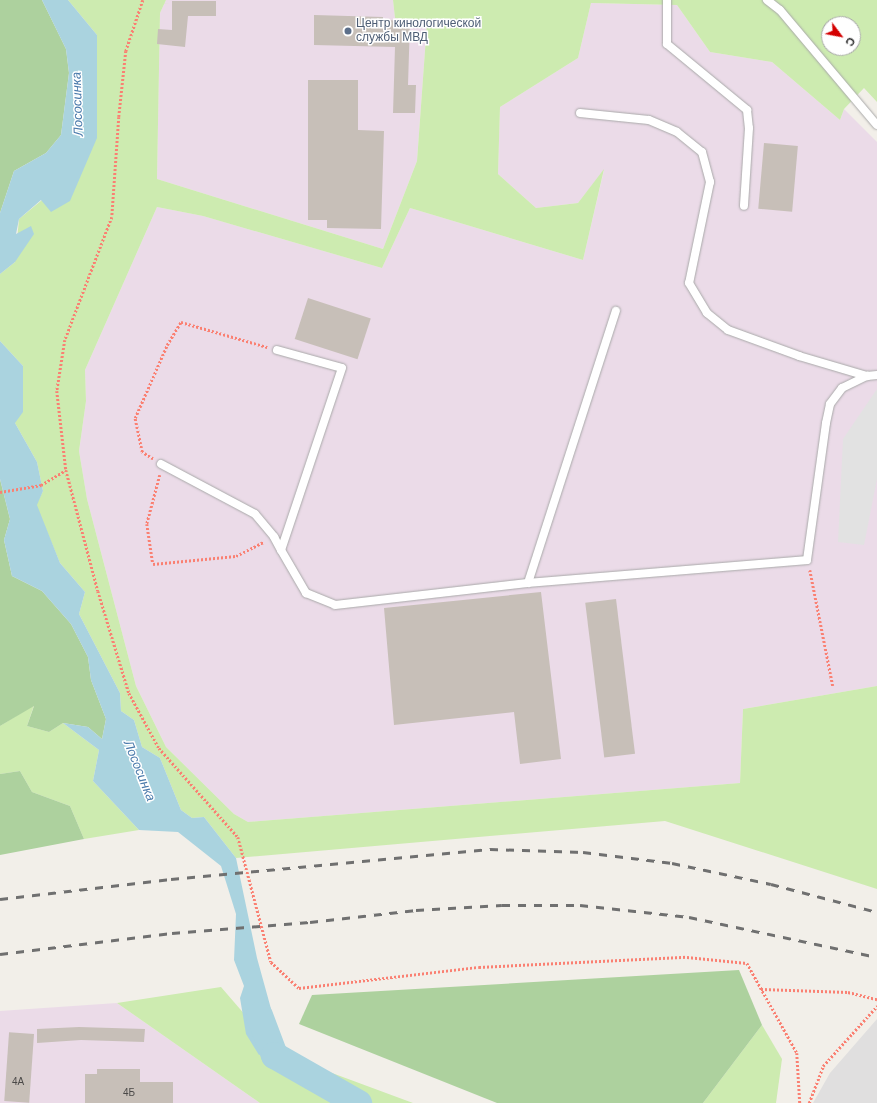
<!DOCTYPE html>
<html>
<head>
<meta charset="utf-8">
<style>
  body { margin:0 }
  #map { position:relative; width:877px; height:1103px; overflow:hidden; background:#f2efe9; font-family:Arial,sans-serif }
  div>[style] { position:absolute }
  .residential>* { inset:0; background:#e0dfdf }
  .industrial>* { inset:0; background:#ebdbe8 }
  .grass>* { inset:0; background:#cdebb0 }
  .forest>* { inset:0; background:#add19e }
  .parking>* { inset:0; background:#e2e2e2 }
  .water>* { inset:0; background:#aad3df }
  .river>* { height:27px; margin:-13.5px; padding:0 13.5px; transform-origin:13.5px; border-radius:13.5px; background:#aad3df }
  .building>* { inset:0; background:#c7bfb8; transform-origin:0 0 }
  .path>* { height:2.5px; margin-top:-1.25px; transform-origin:0; background:repeating-linear-gradient(90deg,#fa8072 0 2px,transparent 0 4px) }
  .roads { filter:drop-shadow(0 0 1px #a9a9a9) drop-shadow(0 0 1px #a9a9a9) }
  .lane>* { height:8px; margin:-4px; padding:0 4px; transform-origin:4px; border-radius:4px; background:#fff }
  .rail>* { height:3px; margin-top:-1.5px; transform-origin:0; background:repeating-linear-gradient(90deg,#707070 0 8px,transparent 0 16px) }
  .dots>* { width:11px; height:11px; translate:-50% -50%; box-sizing:border-box; border:2px solid #fff; border-radius:50% }
  span { translate:-50% -50%; white-space:nowrap; text-align:center; line-height:1.15; -webkit-text-stroke:3px #fff; paint-order:stroke }
  .number-label { font-size:10px; color:#4b4948 }
  .number-label span { -webkit-text-stroke-width:0 }
  .service-label { font-size:12px; color:#4e5e75 }
  .left { translate:0 -50%; text-align:left }
  .water-label { font-size:13px; color:#4a7aab; font-style:italic }
  .north { position:absolute; left:821px; top:16px; width:40px; height:40px; box-sizing:border-box; background:#fff; border:1px solid #a7a7a7; border-radius:50%; rotate:122deg; font-size:11px; font-weight:700; line-height:16px; text-align:center; color:#222 }
  .north::after { content:''; display:block; margin:auto; width:14px; height:18px; background:#d40000; clip-path:polygon(50% 0,100% 100%,50% 72%,0 100%) }
</style>
</head>
<body>
<div id="map">
  <div class="residential">
    <i style="clip-path:polygon(877px 1019px,877px 1103px,813px 1103px,830px 1073px)"></i>
  </div>
  <div class="industrial">
    <i style="clip-path:polygon(166px 0,393px 0,395px 18px,427px 23px,417px 161px,383px 249px,157px 179px,160px 13px)"></i>
    <i style="clip-path:polygon(591px 3px,677px 5px,710px 52px,772px 62px,840px 120px,844px 109px,877px 142px,877px 686px,743px 709px,740px 783px,248px 822px,234px 814px,166px 747px,136px 686px,87px 499px,79px 451px,86px 401px,85px 370px,157px 207px,203px 216px,382px 268px,410px 208px,583px 260px,604px 170px,578px 203px,536px 208px,498px 174px,500px 107px,578px 58px)"></i>
    <i style="clip-path:polygon(117px 1003px,260px 1103px,0 1103px,0 1011px)"></i>
  </div>
  <div class="grass">
    <i style="clip-path:polygon(evenodd,68px 0,166px 0,160px 13px,157px 179px,383px 249px,417px 161px,427px 23px,395px 18px,393px 0,877px 0,877px 102px,864px 88px,844px 109px,840px 120px,772px 62px,710px 52px,677px 5px,591px 3px,578px 58px,500px 107px,498px 174px,536px 208px,578px 203px,604px 169px,583px 260px,410px 208px,382px 268px,203px 216px,157px 207px,85px 370px,86px 401px,79px 451px,87px 499px,136px 686px,166px 747px,234px 814px,248px 822px,740px 783px,743px 709px,877px 686px,877px 889px,665px 821px,236px 858px,204px 817px,192px 818px,181px 810px,160px 758px,142px 747px,134px 720px,121px 711px,120px 693px,79px 614px,85px 592px,60px 563px,36px 505px,43px 491px,37px 462px,15px 423px,23px 366px,0 341px,0 274px,15px 262px,19px 219px,42px 200px,97px 35px,68px 0,829px 24px,853px 24px,853px 48px,829px 48px,829px 24px)"></i>
    <i style="clip-path:polygon(34px 705px,27px 726px,49px 732px,63px 723px,99px 750px,93px 781px,139px 830px,84px 839px,70px 806px,32px 792px,20px 771px,0 774px,0 726px)"></i>
    <i style="clip-path:polygon(221px 987px,278px 1053px,413px 1103px,260px 1103px,117px 1003px)"></i>
    <i style="clip-path:polygon(762px 1025px,782px 1059px,776px 1103px,703px 1103px)"></i>
  </div>
  <div class="forest">
    <i style="clip-path:polygon(0 0,42px 0,66px 49px,69px 73px,61px 135px,46px 153px,14px 171px,0 213px)"></i>
    <i style="clip-path:polygon(0 479px,10px 519px,4px 540px,12px 576px,42px 591px,71px 624px,88px 657px,91px 680px,106px 719px,102px 739px,88px 727px,63px 723px,49px 732px,27px 726px,34px 706px,0 726px)"></i>
    <i style="clip-path:polygon(20px 771px,32px 792px,70px 806px,84px 839px,0 855px,0 774px)"></i>
    <i style="clip-path:polygon(739px 970px,762px 1025px,703px 1103px,497px 1103px,299px 1024px,312px 995px)"></i>
  </div>
  <div class="parking">
    <i style="clip-path:polygon(877px 389px,877px 479px,864px 545px,838px 542px,843px 439px)"></i>
  </div>
  <div class="water">
    <i style="clip-path:polygon(42px 0,68px 0,97px 35px,97px 138px,70px 201px,51px 212px,41px 200px,19px 219px,16px 234px,31px 226px,34px 234px,15px 262px,0 274px,0 213px,14px 171px,46px 153px,61px 135px,69px 73px,66px 49px)"></i>
    <i style="clip-path:polygon(0 341px,23px 366px,23px 412px,15px 423px,37px 462px,43px 491px,37px 505px,60px 563px,85px 592px,79px 614px,120px 693px,121px 711px,134px 720px,142px 747px,160px 758px,181px 810px,192px 818px,204px 817px,236px 858px,257px 958px,281px 1045px,259px 1055px,246px 1034px,240px 998px,244px 986px,234px 960px,236px 914px,221px 866px,178px 832px,139px 830px,93px 781px,99px 750px,63px 723px,88px 727px,102px 739px,106px 719px,91px 680px,88px 657px,71px 624px,42px 591px,12px 576px,4px 540px,10px 519px,0 479px)"></i>
  </div>
  <div class="river">
    <i style="left:259px;top:1015px;width:43px;rotate:69.4deg"></i>
    <i style="left:274px;top:1055px;width:97px;rotate:29.7deg"></i>
  </div>
  <div class="building">
    <i style="clip-path:polygon(172px 1px,216px 1px,216px 16px,188px 16px,185px 47px,157px 44px,158px 29px,172px 30px)"></i>
    <i style="clip-path:polygon(314px 15px,383px 17px,383px 20px,410px 21px,408px 85px,416px 85px,415px 113px,393px 113px,395px 47px,314px 45px)"></i>
    <i style="clip-path:polygon(308px 80px,358px 80px,358px 130px,384px 131px,381px 229px,327px 228px,327px 220px,308px 220px)"></i>
    <i style="left:764px;top:143px;width:34px;height:66px;rotate:5deg"></i>
    <i style="left:308px;top:298px;width:66px;height:43px;rotate:18deg"></i>
    <i style="clip-path:polygon(541px 592px,561px 759px,520px 764px,514px 712px,394px 725px,384px 608px)"></i>
    <i style="left:616px;top:599px;width:156px;height:31px;rotate:83deg"></i>
    <i style="clip-path:polygon(79px 1027px,145px 1029px,144px 1042px,81px 1040px,37px 1043px,37px 1029px)"></i>
    <i style="left:34px;top:1034px;width:69px;height:25px;rotate:94deg"></i>
    <i style="clip-path:polygon(97px 1069px,140px 1069px,140px 1082px,173px 1082px,173px 1103px,85px 1103px,85px 1074px,97px 1074px)"></i>
  </div>
  <div class="path">
    <i style="left:143px;top:0;width:54px;rotate:108.4deg"></i>
    <i style="left:126px;top:51px;width:66px;rotate:96.1deg"></i>
    <i style="left:119px;top:117px;width:100px;rotate:94deg"></i>
    <i style="left:112px;top:217px;width:132px;rotate:110.9deg"></i>
    <i style="left:65px;top:340px;width:52px;rotate:98.9deg"></i>
    <i style="left:57px;top:391px;width:80px;rotate:83.5deg"></i>
    <i style="left:66px;top:470px;width:125px;rotate:75.2deg"></i>
    <i style="left:98px;top:591px;width:107px;rotate:73.1deg"></i>
    <i style="left:129px;top:693px;width:63px;rotate:61.4deg"></i>
    <i style="left:159px;top:748px;width:119px;rotate:48.4deg"></i>
    <i style="left:238px;top:837px;width:129px;rotate:75.2deg"></i>
    <i style="left:271px;top:962px;width:38px;rotate:43deg"></i>
    <i style="left:299px;top:988px;width:181px;rotate:-6.7deg"></i>
    <i style="left:479px;top:967px;width:208px;rotate:-2.8deg"></i>
    <i style="left:687px;top:957px;width:60px;rotate:5.7deg"></i>
    <i style="left:747px;top:963px;width:103px;rotate:60.9deg"></i>
    <i style="left:797px;top:1053px;width:50px;rotate:86.6deg"></i>
    <i style="left:153px;top:459px;width:13px;rotate:-148deg"></i>
    <i style="left:142px;top:452px;width:35px;rotate:-102deg"></i>
    <i style="left:135px;top:418px;width:80px;rotate:-66.3deg"></i>
    <i style="left:167px;top:345px;width:27px;rotate:-59deg"></i>
    <i style="left:181px;top:322px;width:90px;rotate:16.2deg"></i>
    <i style="left:160px;top:475px;width:51px;rotate:104.9deg"></i>
    <i style="left:147px;top:524px;width:40px;rotate:81.5deg"></i>
    <i style="left:153px;top:564px;width:83px;rotate:-5.5deg"></i>
    <i style="left:236px;top:556px;width:31px;rotate:-27deg"></i>
    <i style="left:0;top:492px;width:42px;rotate:-9.7deg"></i>
    <i style="left:41px;top:485px;width:29px;rotate:-31deg"></i>
    <i style="left:810px;top:570px;width:118px;rotate:78.8deg"></i>
    <i style="left:761px;top:989px;width:87px;rotate:2deg"></i>
    <i style="left:848px;top:992px;width:30px;rotate:14deg"></i>
    <i style="left:809px;top:1103px;width:40px;rotate:-69deg"></i>
    <i style="left:823px;top:1066px;width:81px;rotate:-48deg"></i>
  </div>
  <div class="roads">
    <div class="lane">
      <i style="left:667px;top:0;width:44px;rotate:90deg"></i>
      <i style="left:667px;top:44px;width:104px;rotate:39.5deg"></i>
      <i style="left:747px;top:110px;width:18px;rotate:84deg"></i>
      <i style="left:749px;top:128px;width:78px;rotate:93.7deg"></i>
      <i style="left:767px;top:0;width:16px;rotate:38deg"></i>
      <i style="left:780px;top:10px;width:150px;rotate:49.9deg"></i>
      <i style="left:580px;top:113px;width:69px;rotate:5.8deg"></i>
      <i style="left:649px;top:120px;width:30px;rotate:23deg"></i>
      <i style="left:677px;top:132px;width:32px;rotate:39deg"></i>
      <i style="left:702px;top:152px;width:31px;rotate:75deg"></i>
      <i style="left:710px;top:182px;width:103px;rotate:101.7deg"></i>
      <i style="left:689px;top:283px;width:35px;rotate:59deg"></i>
      <i style="left:707px;top:313px;width:27px;rotate:39deg"></i>
      <i style="left:728px;top:330px;width:76px;rotate:20.1deg"></i>
      <i style="left:799px;top:356px;width:71px;rotate:16.4deg"></i>
      <i style="left:277px;top:350px;width:67px;rotate:15.5deg"></i>
      <i style="left:342px;top:368px;width:192px;rotate:108.5deg"></i>
      <i style="left:281px;top:550px;width:50px;rotate:59.8deg"></i>
      <i style="left:306px;top:593px;width:31px;rotate:22deg"></i>
      <i style="left:335px;top:605px;width:194px;rotate:-6.5deg"></i>
      <i style="left:528px;top:583px;width:280px;rotate:-4.7deg"></i>
      <i style="left:807px;top:560px;width:138px;rotate:-82.1deg"></i>
      <i style="left:826px;top:423px;width:19px;rotate:-78deg"></i>
      <i style="left:830px;top:404px;width:20px;rotate:-53deg"></i>
      <i style="left:842px;top:388px;width:28px;rotate:-26deg"></i>
      <i style="left:867px;top:376px;width:10px;rotate:-6deg"></i>
      <i style="left:161px;top:464px;width:106px;rotate:28deg"></i>
      <i style="left:255px;top:514px;width:30px;rotate:50deg"></i>
      <i style="left:274px;top:537px;width:15px;rotate:62deg"></i>
      <i style="left:528px;top:583px;width:286px;rotate:-72.1deg"></i>
    </div>
  </div>
  <div class="rail">
    <i style="left:0;top:899px;width:172px;rotate:-6.7deg"></i>
    <i style="left:171px;top:879px;width:320px;rotate:-5.4deg"></i>
    <i style="left:490px;top:849px;width:93px;rotate:1.8deg"></i>
    <i style="left:583px;top:852px;width:90px;rotate:7deg"></i>
    <i style="left:672px;top:863px;width:101px;rotate:12deg"></i>
    <i style="left:771px;top:884px;width:110px;rotate:14.8deg"></i>
    <i style="left:0;top:954px;width:173px;rotate:-7deg"></i>
    <i style="left:172px;top:933px;width:138px;rotate:-4.6deg"></i>
    <i style="left:310px;top:922px;width:107px;rotate:-6.5deg"></i>
    <i style="left:416px;top:910px;width:86px;rotate:-3.3deg"></i>
    <i style="left:502px;top:905px;width:78px"></i>
    <i style="left:580px;top:905px;width:110px;rotate:6.3deg"></i>
    <i style="left:689px;top:917px;width:192px;rotate:12deg"></i>
  </div>
  <div class="dots">
    <i style="left:348px;top:31px;background:#5c6f8a"></i>
  </div>
  <div class="number-label">
    <span style="left:18px;top:1082px">4А</span>
    <span style="left:129px;top:1093px">4Б</span>
  </div>
  <div class="service-label">
    <span class="left" style="left:356px;top:31px">Центр кинологической<br>службы МВД</span>
  </div>
  <div class="water-label">
    <span style="left:78px;top:104px;rotate:-92deg">Лососинка</span>
    <span style="left:139px;top:771px;rotate:68deg">Лососинка</span>
  </div>
  <div class="north">С</div>
</div>
</body>
</html>
